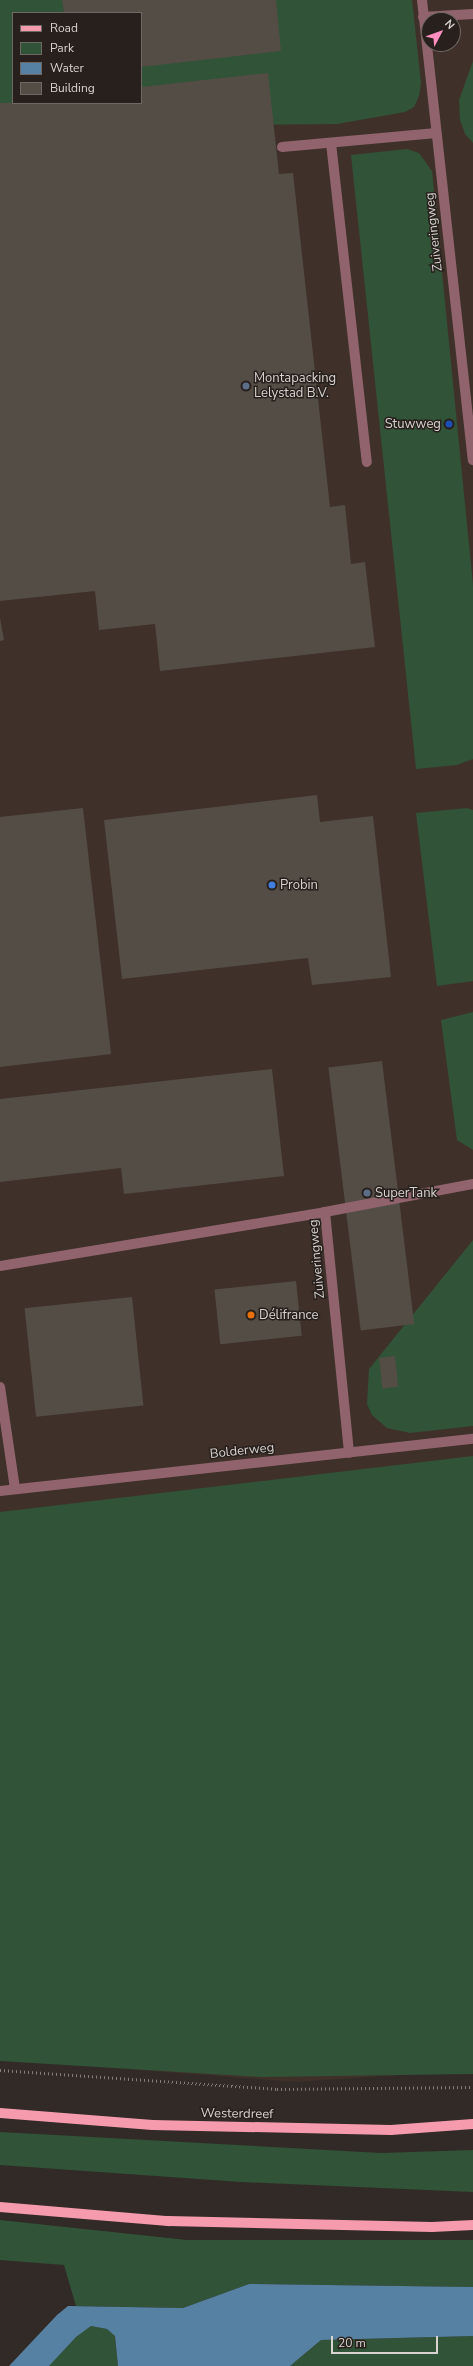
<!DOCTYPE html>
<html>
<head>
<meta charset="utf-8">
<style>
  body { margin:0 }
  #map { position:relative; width:473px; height:2366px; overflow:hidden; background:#312a26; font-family:"Nunito Sans",sans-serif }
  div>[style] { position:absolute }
  .built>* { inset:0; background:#3f312a }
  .green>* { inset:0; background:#315337 }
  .water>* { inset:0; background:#5681a2 }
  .building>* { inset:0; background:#534d46; transform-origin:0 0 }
  .path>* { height:2.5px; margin-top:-1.25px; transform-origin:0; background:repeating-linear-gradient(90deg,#847e7b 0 1px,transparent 0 4px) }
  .minor>* { height:10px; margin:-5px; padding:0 5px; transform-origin:5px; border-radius:5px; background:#91646d }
  .major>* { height:10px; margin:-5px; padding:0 5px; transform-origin:5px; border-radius:5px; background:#f69bad }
  .dots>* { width:11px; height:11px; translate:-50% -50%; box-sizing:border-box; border:2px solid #27201c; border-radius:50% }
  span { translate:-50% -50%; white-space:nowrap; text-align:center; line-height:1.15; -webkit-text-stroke:3px #27201c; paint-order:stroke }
  .street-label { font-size:13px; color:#d8d3d0 }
  .poi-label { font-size:13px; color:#d8d3d0 }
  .left { translate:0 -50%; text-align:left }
  .right { translate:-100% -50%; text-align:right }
  .legend { position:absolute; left:12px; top:12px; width:130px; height:92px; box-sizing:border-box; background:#27201c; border:1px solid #6e6864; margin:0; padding:5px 7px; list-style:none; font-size:12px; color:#d8d3d0 }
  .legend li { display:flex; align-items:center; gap:8px; height:20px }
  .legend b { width:20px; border:1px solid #6e6864 }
  .north { position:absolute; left:421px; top:12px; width:40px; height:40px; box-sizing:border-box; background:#27201c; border:1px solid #6e6864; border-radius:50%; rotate:49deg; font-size:11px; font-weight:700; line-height:16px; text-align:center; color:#d8d3d0 }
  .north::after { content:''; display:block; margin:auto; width:14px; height:18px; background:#fe8ebd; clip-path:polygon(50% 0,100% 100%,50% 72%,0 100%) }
  .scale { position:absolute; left:331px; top:2336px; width:107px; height:18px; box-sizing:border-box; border:2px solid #d8d3d0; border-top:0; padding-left:5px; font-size:12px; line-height:14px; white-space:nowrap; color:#d8d3d0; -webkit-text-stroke:3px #27201c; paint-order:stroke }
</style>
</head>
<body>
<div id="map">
  <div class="built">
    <i style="clip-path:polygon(evenodd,0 0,473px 0,473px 2070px,296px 2082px,0 2059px,0 0,13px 13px,141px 13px,141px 103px,13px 103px,13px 13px,0 0,429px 20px,453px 20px,453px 44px,429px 44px,429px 20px)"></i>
  </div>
  <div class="green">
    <i style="clip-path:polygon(evenodd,0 0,412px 0,421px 83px,419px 96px,414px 107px,405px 112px,337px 124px,233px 125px,0 192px,0 0,13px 13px,141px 13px,141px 103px,13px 103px,13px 13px)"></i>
    <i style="clip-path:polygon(473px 61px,473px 143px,465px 134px,460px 120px,459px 100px)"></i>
    <i style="clip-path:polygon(407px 149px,419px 153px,432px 171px,473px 585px,473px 759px,457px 765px,416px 769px,351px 155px)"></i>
    <i style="clip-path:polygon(467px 808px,473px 810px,473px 981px,437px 986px,416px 813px)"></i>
    <i style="clip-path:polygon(473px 1012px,473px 1150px,457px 1140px,441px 1020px)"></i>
    <i style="clip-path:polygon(473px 1240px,473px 1426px,410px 1433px,387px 1428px,372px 1415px,367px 1404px,369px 1369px)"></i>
    <i style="clip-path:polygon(473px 1456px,473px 2074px,261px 2077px,0 2061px,0 1512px)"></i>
    <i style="clip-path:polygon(0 2132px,381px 2153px,473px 2150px,473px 2192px,241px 2182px,0 2165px)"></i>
    <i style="clip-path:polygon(0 2220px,187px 2240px,473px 2240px,473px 2287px,249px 2284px,183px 2308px,76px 2306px,64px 2265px,0 2260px)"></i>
    <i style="clip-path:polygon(91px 2326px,107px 2329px,115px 2336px,118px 2366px,48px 2366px,76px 2337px)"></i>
    <i style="clip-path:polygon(473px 2336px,473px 2366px,290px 2366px,321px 2340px)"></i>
  </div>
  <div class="water">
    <i style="clip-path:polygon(249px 2284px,473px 2287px,473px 2336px,321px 2340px,290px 2366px,118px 2366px,115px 2336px,107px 2329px,91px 2326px,76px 2337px,49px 2366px,9px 2366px,57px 2315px,68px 2306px,183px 2308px)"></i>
  </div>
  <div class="building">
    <i style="clip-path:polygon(62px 0,276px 0,281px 51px,141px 67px,141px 13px,64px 13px)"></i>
    <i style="clip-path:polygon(268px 73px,279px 174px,293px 173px,330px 507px,345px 505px,351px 564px,365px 562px,375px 647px,160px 671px,155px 624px,99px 630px,95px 591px,0 601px,0 103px,141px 103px,141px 87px)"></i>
    <i style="clip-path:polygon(0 618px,4px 640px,0 641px)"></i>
    <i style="clip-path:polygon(317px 795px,320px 822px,373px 816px,391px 977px,312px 985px,308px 958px,122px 979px,104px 820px)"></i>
    <i style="clip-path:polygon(83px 808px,111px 1054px,0 1067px,0 817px)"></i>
    <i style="left:382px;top:1061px;width:265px;height:54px;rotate:83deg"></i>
    <i style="clip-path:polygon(272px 1069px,284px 1176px,124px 1194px,121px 1168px,0 1182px,0 1099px)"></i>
    <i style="left:296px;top:1281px;width:55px;height:82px;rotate:84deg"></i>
    <i style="left:132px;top:1297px;width:109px;height:108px;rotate:84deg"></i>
    <i style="left:395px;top:1356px;width:31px;height:16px;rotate:84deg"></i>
  </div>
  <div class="path">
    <i style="left:0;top:2070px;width:278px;rotate:3.9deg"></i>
    <i style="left:277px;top:2089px;width:196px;rotate:-0.6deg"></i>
  </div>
  <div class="minor">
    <i style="left:422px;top:0;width:463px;rotate:83.7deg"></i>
    <i style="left:423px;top:17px;width:50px;rotate:-3.4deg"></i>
    <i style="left:331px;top:143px;width:321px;rotate:83.6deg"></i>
    <i style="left:282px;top:147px;width:155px;rotate:-5.2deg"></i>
    <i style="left:325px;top:1212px;width:242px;rotate:84.3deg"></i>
    <i style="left:0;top:1266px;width:329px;rotate:-9.4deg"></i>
    <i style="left:325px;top:1212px;width:151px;rotate:-10.7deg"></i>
    <i style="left:0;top:1387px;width:103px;rotate:81.6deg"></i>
    <i style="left:0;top:1491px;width:476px;rotate:-6.3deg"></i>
  </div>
  <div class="major">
    <i style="left:0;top:2113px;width:153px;rotate:4.5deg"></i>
    <i style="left:153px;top:2125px;width:238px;rotate:1.2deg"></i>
    <i style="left:391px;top:2130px;width:82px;rotate:-4.2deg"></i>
    <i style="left:0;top:2207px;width:169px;rotate:4.8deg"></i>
    <i style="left:168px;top:2221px;width:264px;rotate:1.3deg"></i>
    <i style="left:432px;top:2227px;width:41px;rotate:-2.8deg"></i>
  </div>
  <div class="dots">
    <i style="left:246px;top:386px;background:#5c6f8a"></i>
    <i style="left:449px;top:424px;background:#1a4fb4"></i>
    <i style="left:272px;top:885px;background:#3f7fe0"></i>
    <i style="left:367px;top:1193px;background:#5c6f8a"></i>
    <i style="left:251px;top:1315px;background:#e8710a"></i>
  </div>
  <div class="street-label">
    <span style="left:434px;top:232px;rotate:-96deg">Zuiveringweg</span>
    <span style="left:317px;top:1259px;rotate:-95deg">Zuiveringweg</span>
    <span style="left:242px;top:1451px;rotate:-6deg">Bolderweg</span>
    <span style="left:237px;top:2114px;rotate:1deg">Westerdreef</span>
  </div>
  <div class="poi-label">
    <span class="left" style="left:254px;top:386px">Montapacking<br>Lelystad B.V.</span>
    <span class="right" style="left:441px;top:424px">Stuwweg</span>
    <span class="left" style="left:280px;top:885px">Probin</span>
    <span class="left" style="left:375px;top:1193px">SuperTank</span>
    <span class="left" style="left:259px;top:1315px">Délifrance</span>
  </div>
  <ul class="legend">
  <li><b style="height:5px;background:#f69bad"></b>Road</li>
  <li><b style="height:11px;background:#315337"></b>Park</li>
  <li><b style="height:11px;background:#5681a2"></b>Water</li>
  <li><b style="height:11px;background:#534d46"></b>Building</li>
  </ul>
  <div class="north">N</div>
  <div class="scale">20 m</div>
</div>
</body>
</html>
